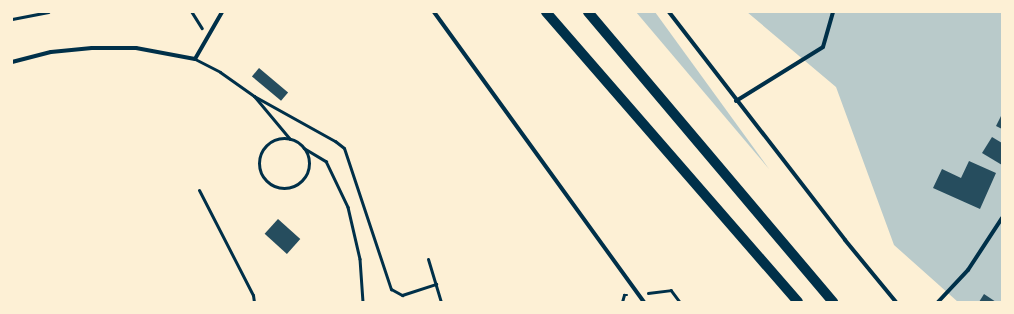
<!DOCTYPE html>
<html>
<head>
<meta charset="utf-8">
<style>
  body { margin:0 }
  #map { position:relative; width:1014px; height:314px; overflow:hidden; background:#fdf0d5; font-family:"Work Sans",sans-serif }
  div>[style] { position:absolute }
  .green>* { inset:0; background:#b9caca }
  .building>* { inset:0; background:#264d5e; transform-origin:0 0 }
  .path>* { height:2.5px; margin:-1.25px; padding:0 1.25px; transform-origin:1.25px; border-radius:1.25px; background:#003049 }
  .service>* { height:3px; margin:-1.5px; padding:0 1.5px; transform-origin:1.5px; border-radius:1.5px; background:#003049 }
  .service>.ring { margin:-1.5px; padding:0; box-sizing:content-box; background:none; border:3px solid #003049; border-radius:50% }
  .minor>* { height:4px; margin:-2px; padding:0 2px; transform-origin:2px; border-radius:2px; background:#003049 }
  .primary>* { height:10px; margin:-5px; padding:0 5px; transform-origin:5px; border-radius:5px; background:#003049 }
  span { translate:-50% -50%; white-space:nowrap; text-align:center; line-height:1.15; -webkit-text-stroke:4px #fdf0d5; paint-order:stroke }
  .frame { position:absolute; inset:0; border:13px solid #fdf0d5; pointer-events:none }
</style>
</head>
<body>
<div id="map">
  <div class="green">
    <i style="clip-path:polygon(636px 12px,655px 12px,769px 169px)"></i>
    <i style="clip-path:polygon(747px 12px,1002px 12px,1002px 302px,958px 302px,894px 245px,836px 87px)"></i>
  </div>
  <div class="building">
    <i style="left:259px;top:68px;width:38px;height:11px;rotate:40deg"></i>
    <i style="clip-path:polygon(1002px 114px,1002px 129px,996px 126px)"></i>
    <i style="clip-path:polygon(992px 137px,1002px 143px,1002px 165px,982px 153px)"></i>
    <i style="clip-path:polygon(969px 161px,996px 173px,980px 209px,933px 188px,942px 169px,961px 178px)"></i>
    <i style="left:278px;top:219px;width:30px;height:20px;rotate:42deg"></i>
    <i style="clip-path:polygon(984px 294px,996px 302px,979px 302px)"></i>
  </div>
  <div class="path">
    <i style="left:192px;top:12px;width:19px;rotate:58deg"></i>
    <i style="left:304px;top:148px;width:26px;rotate:31deg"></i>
    <i style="left:326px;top:161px;width:51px;rotate:64.4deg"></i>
    <i style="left:348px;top:207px;width:53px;rotate:77deg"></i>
    <i style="left:360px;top:259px;width:43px;rotate:86deg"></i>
    <i style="left:648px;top:293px;width:23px;rotate:-7deg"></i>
    <i style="left:671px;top:290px;width:15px;rotate:53deg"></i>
    <i style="left:622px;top:302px;width:7px;rotate:-74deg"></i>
    <i style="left:624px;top:295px;width:3px"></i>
  </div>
  <div class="service">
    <i style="left:12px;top:19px;width:37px;rotate:-11deg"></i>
    <i style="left:195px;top:59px;width:28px;rotate:27deg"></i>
    <i style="left:220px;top:72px;width:42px;rotate:35.2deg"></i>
    <i style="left:254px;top:96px;width:56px;rotate:50.1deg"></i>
    <i style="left:254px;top:96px;width:93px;rotate:29.1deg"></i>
    <i style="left:335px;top:141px;width:11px;rotate:38deg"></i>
    <i style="left:344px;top:148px;width:149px;rotate:71.6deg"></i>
    <i style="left:391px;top:289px;width:13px;rotate:29deg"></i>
    <i style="left:402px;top:295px;width:36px;rotate:-18deg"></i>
    <i class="ring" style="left:259px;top:138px;width:47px;height:47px"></i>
    <i style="left:199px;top:190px;width:118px;rotate:62.8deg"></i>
    <i style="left:253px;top:295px;width:7px;rotate:82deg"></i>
    <i style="left:428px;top:259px;width:45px;rotate:73.2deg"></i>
  </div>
  <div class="minor">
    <i style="left:434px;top:12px;width:358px;rotate:54.1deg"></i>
    <i style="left:669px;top:12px;width:288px;rotate:52.3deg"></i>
    <i style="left:845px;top:240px;width:80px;rotate:50.6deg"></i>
    <i style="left:12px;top:62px;width:40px;rotate:-14.4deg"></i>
    <i style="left:51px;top:52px;width:41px;rotate:-5.6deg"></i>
    <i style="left:92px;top:48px;width:44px"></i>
    <i style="left:136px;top:48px;width:60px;rotate:10.6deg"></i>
    <i style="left:195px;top:59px;width:54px;rotate:-60.1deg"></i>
    <i style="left:736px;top:101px;width:102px;rotate:-31.8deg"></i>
    <i style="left:823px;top:47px;width:36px;rotate:-74deg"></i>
    <i style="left:938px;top:302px;width:44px;rotate:-46.8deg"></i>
    <i style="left:968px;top:270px;width:62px;rotate:-56.8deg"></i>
  </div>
  <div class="primary">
    <i style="left:546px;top:12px;width:384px;rotate:49deg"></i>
    <i style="left:588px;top:12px;width:380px;rotate:49.8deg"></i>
  </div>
  <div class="frame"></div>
</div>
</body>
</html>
